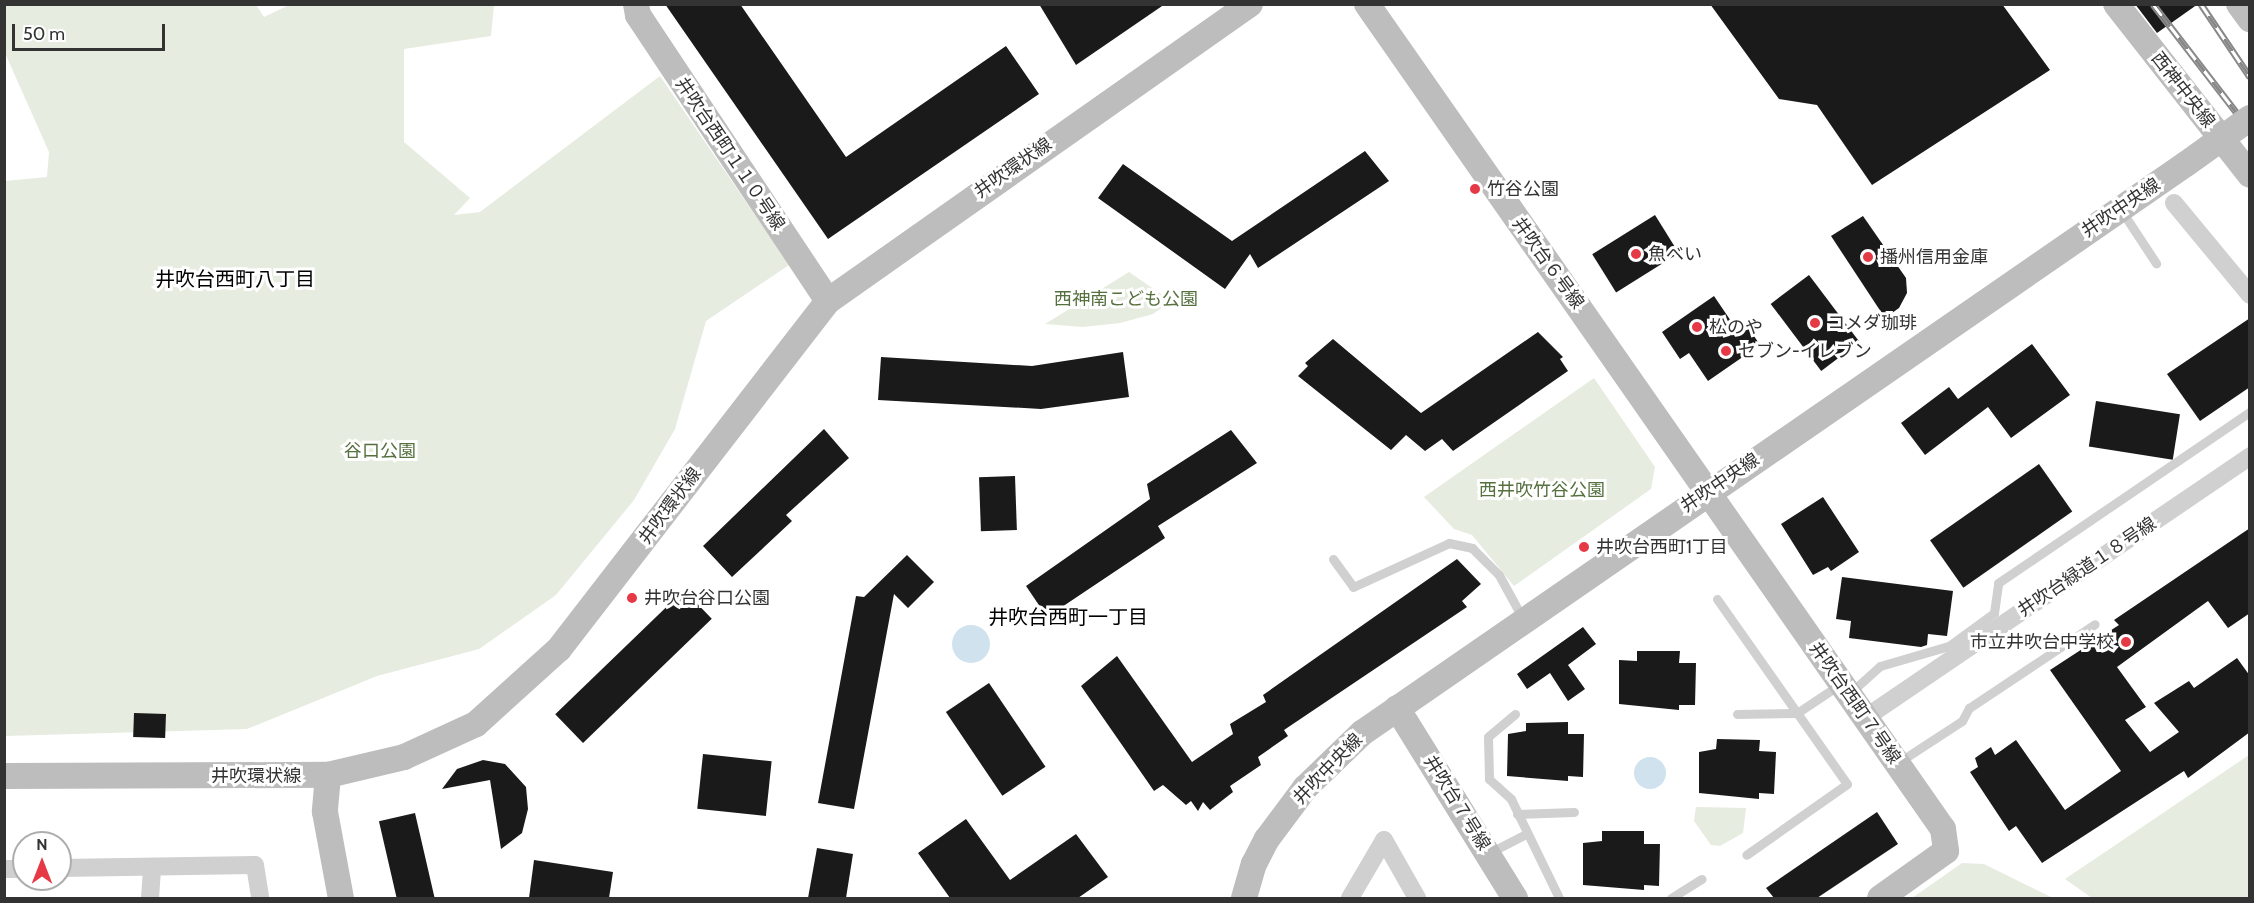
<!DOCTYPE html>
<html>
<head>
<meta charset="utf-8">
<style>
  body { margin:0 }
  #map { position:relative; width:2254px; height:903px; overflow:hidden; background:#fff; font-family:Cabin,"Noto Sans JP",sans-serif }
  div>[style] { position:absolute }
  .green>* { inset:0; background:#e6ecdf }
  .water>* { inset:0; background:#cfe2ee }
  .round { border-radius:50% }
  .building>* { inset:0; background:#1a1a1a; transform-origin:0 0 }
  .lane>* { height:9px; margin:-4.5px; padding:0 4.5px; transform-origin:4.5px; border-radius:4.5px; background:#d0d0d0 }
  .street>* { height:18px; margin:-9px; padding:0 9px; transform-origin:9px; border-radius:9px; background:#d0d0d0 }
  .secondary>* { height:26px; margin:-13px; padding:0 13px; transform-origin:13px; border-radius:13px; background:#bdbdbd }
  .rail>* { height:7px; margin-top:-3.5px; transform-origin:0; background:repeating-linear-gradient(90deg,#fff 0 14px,#888 0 28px); box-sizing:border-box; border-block:2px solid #888 }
  .secondary-bridge>* { height:26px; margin:-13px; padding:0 13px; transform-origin:13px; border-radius:13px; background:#bdbdbd }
  .dots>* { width:16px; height:16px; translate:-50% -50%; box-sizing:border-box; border:3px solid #fff; border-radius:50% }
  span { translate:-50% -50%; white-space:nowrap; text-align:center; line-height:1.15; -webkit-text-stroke:6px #fff; paint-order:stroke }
  .street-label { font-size:18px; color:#333 }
  .poi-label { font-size:18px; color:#333 }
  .left { translate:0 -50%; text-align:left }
  .right { translate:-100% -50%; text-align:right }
  .park-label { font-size:18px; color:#56703f }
  .neighbourhood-label { font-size:20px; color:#000 }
  .frame { position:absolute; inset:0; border:6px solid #333; pointer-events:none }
  .north { position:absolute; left:12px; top:831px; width:60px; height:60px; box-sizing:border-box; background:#fff; border:2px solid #adadad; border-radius:50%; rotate:0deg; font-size:16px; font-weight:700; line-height:24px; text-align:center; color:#333 }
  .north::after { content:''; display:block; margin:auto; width:21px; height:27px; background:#e63946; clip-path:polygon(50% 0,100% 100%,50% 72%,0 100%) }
  .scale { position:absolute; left:12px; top:24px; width:153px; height:27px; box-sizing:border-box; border:3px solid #333; border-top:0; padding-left:8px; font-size:18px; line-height:21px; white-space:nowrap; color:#333; -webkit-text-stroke:4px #fff; paint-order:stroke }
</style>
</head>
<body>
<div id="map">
  <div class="green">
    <i style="clip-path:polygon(5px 5px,256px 5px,264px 17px,289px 5px,494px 5px,491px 36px,404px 49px,404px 142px,470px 198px,454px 215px,480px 212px,660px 76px,789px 265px,706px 321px,675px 429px,634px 500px,556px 595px,479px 649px,377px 676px,247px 729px,5px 736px,5px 181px,47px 177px,49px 152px,5px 53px)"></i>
    <i style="clip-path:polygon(1129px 272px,1171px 301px,1153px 314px,1120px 323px,1083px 327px,1045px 324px)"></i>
    <i style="clip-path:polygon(1594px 378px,1655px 467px,1651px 489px,1514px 586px,1472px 535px,1454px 529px,1424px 497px)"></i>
    <i style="clip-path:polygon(2249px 755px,2249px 898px,2092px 898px,2065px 879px)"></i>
    <i style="clip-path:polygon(1696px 807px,1746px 808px,1743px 833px,1720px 846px,1711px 845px,1694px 821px)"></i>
    <i style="clip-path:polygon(1962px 863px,1984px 864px,2053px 898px,1912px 898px)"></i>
  </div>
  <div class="water">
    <i class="round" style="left:952px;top:625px;width:38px;height:38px"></i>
    <i class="round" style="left:1634px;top:757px;width:32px;height:32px"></i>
  </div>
  <div class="building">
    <i style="clip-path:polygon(665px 4px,740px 4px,846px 157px,1006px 46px,1039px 94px,828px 239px)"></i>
    <i style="clip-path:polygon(1039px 4px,1165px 4px,1076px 65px)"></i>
    <i style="clip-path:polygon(1710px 4px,2002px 4px,2050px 70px,1872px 185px,1817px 105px,1779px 99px)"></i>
    <i style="clip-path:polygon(2135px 4px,2198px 4px,2157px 33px)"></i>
    <i style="clip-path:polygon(1365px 151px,1389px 181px,1258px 268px,1250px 254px,1225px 289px,1098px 198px,1123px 164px,1232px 241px)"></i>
    <i style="left:1655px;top:215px;width:45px;height:74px;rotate:58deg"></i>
    <i style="clip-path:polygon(1863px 216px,1906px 278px,1907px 293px,1899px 308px,1885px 318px,1831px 236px)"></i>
    <i style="left:1809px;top:275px;width:84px;height:48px;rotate:53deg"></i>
    <i style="clip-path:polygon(1714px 296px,1735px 327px,1744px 321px,1760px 345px,1708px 381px,1689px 353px,1680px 359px,1662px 332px)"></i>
    <i style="clip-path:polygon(2250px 318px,2250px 387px,2200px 421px,2167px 374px)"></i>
    <i style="clip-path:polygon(1538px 332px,1563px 357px,1560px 359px,1568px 371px,1453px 451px,1442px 439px,1425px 451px,1406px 435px,1391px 450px,1298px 376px,1308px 366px,1305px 363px,1333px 339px,1421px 413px)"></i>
    <i style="clip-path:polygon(2032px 344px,2070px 395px,2011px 438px,1988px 407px,1925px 455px,1901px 423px,1949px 387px,1958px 399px)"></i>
    <i style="clip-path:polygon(1123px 352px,1129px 397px,1041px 409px,878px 400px,881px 357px,1032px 366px)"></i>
    <i style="left:2096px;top:401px;width:85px;height:46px;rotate:9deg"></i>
    <i style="clip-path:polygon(824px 429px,849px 458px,786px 515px,792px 521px,732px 577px,703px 546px)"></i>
    <i style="clip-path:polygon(1231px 430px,1257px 463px,1158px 526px,1165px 538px,1047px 617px,1026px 586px,1150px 499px,1147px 484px)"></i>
    <i style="left:2039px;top:464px;width:58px;height:133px;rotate:55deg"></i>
    <i style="left:1015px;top:476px;width:54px;height:36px;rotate:88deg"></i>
    <i style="clip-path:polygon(1823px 497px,1859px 552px,1831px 571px,1828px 567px,1813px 575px,1781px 524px)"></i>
    <i style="clip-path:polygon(2250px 528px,2250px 613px,2228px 628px,2208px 601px,2117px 667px,2146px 707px,2125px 720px,2150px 752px,2179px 732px,2154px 703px,2189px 681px,2194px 688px,2237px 658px,2250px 676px,2250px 732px,2188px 778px,2184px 771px,2042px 863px,2016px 826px,2009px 831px,1970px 772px,1978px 767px,1975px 758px,1991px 747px,1995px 755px,2016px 740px,2065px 810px,2121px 771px,2050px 670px,2119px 625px,2114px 620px)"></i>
    <i style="clip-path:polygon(907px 555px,934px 582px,908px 608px,894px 594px,854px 809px,818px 803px,856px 596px,864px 597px)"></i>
    <i style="clip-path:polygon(1457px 559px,1481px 584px,1462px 601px,1467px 607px,1284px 730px,1288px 736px,1258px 757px,1261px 765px,1230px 786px,1233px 792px,1210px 810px,1203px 802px,1198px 811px,1191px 801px,1186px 805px,1163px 785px,1154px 791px,1081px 686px,1117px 656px,1192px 762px,1233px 734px,1230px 724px,1266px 702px,1263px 695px)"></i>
    <i style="clip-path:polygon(1842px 577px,1953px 591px,1947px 636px,1928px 634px,1927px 645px,1921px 647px,1849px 638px,1851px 621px,1836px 619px)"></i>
    <i style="left:684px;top:590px;width:40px;height:179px;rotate:46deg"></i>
    <i style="clip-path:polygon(1583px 627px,1596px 644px,1568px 665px,1585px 689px,1568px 701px,1550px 673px,1527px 689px,1517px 674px)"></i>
    <i style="clip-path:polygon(1637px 651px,1680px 651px,1679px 663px,1696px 663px,1695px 705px,1679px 705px,1679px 710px,1619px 704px,1619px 660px,1637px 661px)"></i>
    <i style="left:989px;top:683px;width:101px;height:52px;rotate:56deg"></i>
    <i style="left:134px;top:713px;width:32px;height:24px;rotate:2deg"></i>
    <i style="clip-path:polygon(1568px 722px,1568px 734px,1584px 734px,1583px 777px,1568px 776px,1568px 781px,1507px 776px,1508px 734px,1526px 731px,1526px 723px)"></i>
    <i style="clip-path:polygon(1717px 739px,1760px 740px,1759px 751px,1776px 752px,1774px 794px,1759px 793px,1759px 799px,1699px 793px,1699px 752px,1716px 749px)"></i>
    <i style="left:703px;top:754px;width:69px;height:55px;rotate:6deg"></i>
    <i style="clip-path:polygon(483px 760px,505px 764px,526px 787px,528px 809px,522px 833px,501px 849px,490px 780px,442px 789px,457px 769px)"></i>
    <i style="clip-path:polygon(1877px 812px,1898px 844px,1817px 898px,1774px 898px,1766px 888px)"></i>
    <i style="left:415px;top:813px;width:87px;height:37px;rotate:77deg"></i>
    <i style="clip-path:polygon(966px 819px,1010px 880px,1076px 834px,1108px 877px,1078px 898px,950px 898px,918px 853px)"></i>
    <i style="clip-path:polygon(1602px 831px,1644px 831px,1644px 844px,1660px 844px,1659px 886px,1644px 885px,1644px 890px,1583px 885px,1583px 843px,1602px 841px)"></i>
    <i style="clip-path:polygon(817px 848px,853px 854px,846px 898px,808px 898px)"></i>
    <i style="clip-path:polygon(534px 860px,613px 872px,609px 898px,529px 898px)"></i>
  </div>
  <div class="lane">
    <i style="left:2121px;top:210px;width:64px;rotate:56.6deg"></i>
    <i style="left:1333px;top:559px;width:34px;rotate:54deg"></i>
    <i style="left:1353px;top:587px;width:106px;rotate:-24.6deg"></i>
    <i style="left:1449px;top:543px;width:24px;rotate:12deg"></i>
    <i style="left:1472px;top:548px;width:38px;rotate:45deg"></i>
    <i style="left:1499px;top:575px;width:50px;rotate:61.4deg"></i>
    <i style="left:1717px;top:599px;width:226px;rotate:54.9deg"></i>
    <i style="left:1847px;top:784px;width:123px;rotate:144.9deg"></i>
    <i style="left:1850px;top:693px;width:40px;rotate:-42deg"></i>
    <i style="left:1880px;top:666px;width:72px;rotate:-16.2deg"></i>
    <i style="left:1949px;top:646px;width:56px;rotate:-36.3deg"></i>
    <i style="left:1994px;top:613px;width:30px;rotate:-82deg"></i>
    <i style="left:1998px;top:583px;width:305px;rotate:-34.2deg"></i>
    <i style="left:1515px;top:714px;width:35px;rotate:140deg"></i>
    <i style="left:1488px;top:737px;width:42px;rotate:88.6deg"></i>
    <i style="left:1489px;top:779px;width:30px;rotate:42deg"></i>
    <i style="left:1511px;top:799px;width:110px;rotate:64.1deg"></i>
    <i style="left:1737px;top:714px;width:60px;rotate:-1deg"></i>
    <i style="left:1797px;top:713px;width:50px;rotate:-33.7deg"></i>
    <i style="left:1899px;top:762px;width:75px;rotate:-33.1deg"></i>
    <i style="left:1962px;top:721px;width:15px;rotate:-62deg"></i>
    <i style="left:1969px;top:708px;width:151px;rotate:-33.7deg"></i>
    <i style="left:1517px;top:814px;width:57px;rotate:-2deg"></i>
    <i style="left:1489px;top:853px;width:42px;rotate:-27.2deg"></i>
    <i style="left:1671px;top:898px;width:36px;rotate:-32deg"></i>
  </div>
  <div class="street">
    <i style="left:2174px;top:203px;width:119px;rotate:50.4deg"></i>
    <i style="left:1865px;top:718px;width:466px;rotate:-34.2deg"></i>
    <i style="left:60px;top:868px;width:195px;rotate:-0.9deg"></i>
    <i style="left:255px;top:865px;width:33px;rotate:81deg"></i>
    <i style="left:4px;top:869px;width:20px"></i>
    <i style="left:150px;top:898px;width:30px;rotate:-86deg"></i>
    <i style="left:1350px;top:898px;width:67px;rotate:-59.6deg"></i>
    <i style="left:1384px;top:840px;width:67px;rotate:60.4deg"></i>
  </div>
  <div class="secondary">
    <i style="left:636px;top:4px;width:11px;rotate:80deg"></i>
    <i style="left:638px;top:15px;width:343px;rotate:56.4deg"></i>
    <i style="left:1367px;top:4px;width:1006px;rotate:55.08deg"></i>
    <i style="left:1943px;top:829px;width:22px;rotate:82deg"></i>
    <i style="left:1946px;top:851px;width:81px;rotate:144.5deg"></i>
    <i style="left:2116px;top:4px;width:217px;rotate:51.9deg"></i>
    <i style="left:2239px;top:4px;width:19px;rotate:54deg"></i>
    <i style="left:1397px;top:708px;width:224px;rotate:58.2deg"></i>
    <i style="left:328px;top:775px;width:37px;rotate:95deg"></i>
    <i style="left:325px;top:812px;width:87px;rotate:79.5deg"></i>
    <i style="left:4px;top:776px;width:324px;rotate:-0.2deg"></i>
    <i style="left:328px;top:775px;width:78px;rotate:-13.3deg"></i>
    <i style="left:404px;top:757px;width:79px;rotate:-24.6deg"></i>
    <i style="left:476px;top:724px;width:112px;rotate:-42.1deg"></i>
    <i style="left:559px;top:649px;width:440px;rotate:-52.3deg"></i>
    <i style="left:828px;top:301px;width:516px;rotate:-35.14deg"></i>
    <i style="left:1244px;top:898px;width:35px;rotate:-74deg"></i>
    <i style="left:1254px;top:864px;width:28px;rotate:-63deg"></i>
    <i style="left:1267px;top:839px;width:64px;rotate:-53.3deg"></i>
    <i style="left:1305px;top:788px;width:79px;rotate:-44deg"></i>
    <i style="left:1362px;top:733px;width:1001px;rotate:-34.63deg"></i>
  </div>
  <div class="rail">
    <i style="left:2153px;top:4px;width:159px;rotate:52.4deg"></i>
    <i style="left:2201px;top:4px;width:88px;rotate:56.1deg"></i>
  </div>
  <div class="secondary-bridge">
    <i style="left:2186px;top:164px;width:79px;rotate:-35.7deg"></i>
  </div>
  <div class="dots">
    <i style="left:1475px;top:189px;background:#e63946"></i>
    <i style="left:1636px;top:254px;background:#e63946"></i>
    <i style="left:1868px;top:257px;background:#e63946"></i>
    <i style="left:1815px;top:323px;background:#e63946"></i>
    <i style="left:1697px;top:327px;background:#e63946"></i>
    <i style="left:1726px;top:351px;background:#e63946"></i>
    <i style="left:1584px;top:547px;background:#e63946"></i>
    <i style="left:632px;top:598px;background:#e63946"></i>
    <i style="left:2126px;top:642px;background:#e63946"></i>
  </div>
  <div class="street-label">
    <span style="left:2183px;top:90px;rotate:52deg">西神中央線</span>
    <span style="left:730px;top:154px;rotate:56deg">井吹台西町１１０号線</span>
    <span style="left:1013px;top:168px;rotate:-35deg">井吹環状線</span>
    <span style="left:2121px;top:208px;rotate:-34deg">井吹中央線</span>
    <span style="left:1548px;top:263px;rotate:54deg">井吹台６号線</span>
    <span style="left:1720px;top:483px;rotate:-34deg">井吹中央線</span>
    <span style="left:670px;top:506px;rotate:-53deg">井吹環状線</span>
    <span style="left:2087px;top:567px;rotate:-34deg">井吹台緑道１８号線</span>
    <span style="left:1855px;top:703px;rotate:55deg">井吹台西町７号線</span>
    <span style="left:1328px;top:769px;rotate:-46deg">井吹中央線</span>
    <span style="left:256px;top:776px">井吹環状線</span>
    <span style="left:1457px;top:803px;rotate:58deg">井吹台７号線</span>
  </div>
  <div class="poi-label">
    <span class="left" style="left:1487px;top:189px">竹谷公園</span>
    <span class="left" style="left:1648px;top:254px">魚べい</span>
    <span class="left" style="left:1880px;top:257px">播州信用金庫</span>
    <span class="left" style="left:1827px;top:323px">コメダ珈琲</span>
    <span class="left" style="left:1709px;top:327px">松のや</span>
    <span class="left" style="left:1738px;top:351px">セブン-イレブン</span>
    <span class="left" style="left:1596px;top:547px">井吹台西町1丁目</span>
    <span class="left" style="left:644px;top:598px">井吹台谷口公園</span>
    <span class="right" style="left:2114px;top:642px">市立井吹台中学校</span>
  </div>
  <div class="park-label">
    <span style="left:1126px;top:299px">西神南こども公園</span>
    <span style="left:380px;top:451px">谷口公園</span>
    <span style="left:1542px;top:490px">西井吹竹谷公園</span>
  </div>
  <div class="neighbourhood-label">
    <span style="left:235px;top:279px">井吹台西町八丁目</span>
    <span style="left:1068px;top:617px">井吹台西町一丁目</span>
  </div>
  <div class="frame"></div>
  <div class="north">N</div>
  <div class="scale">50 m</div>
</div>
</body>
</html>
